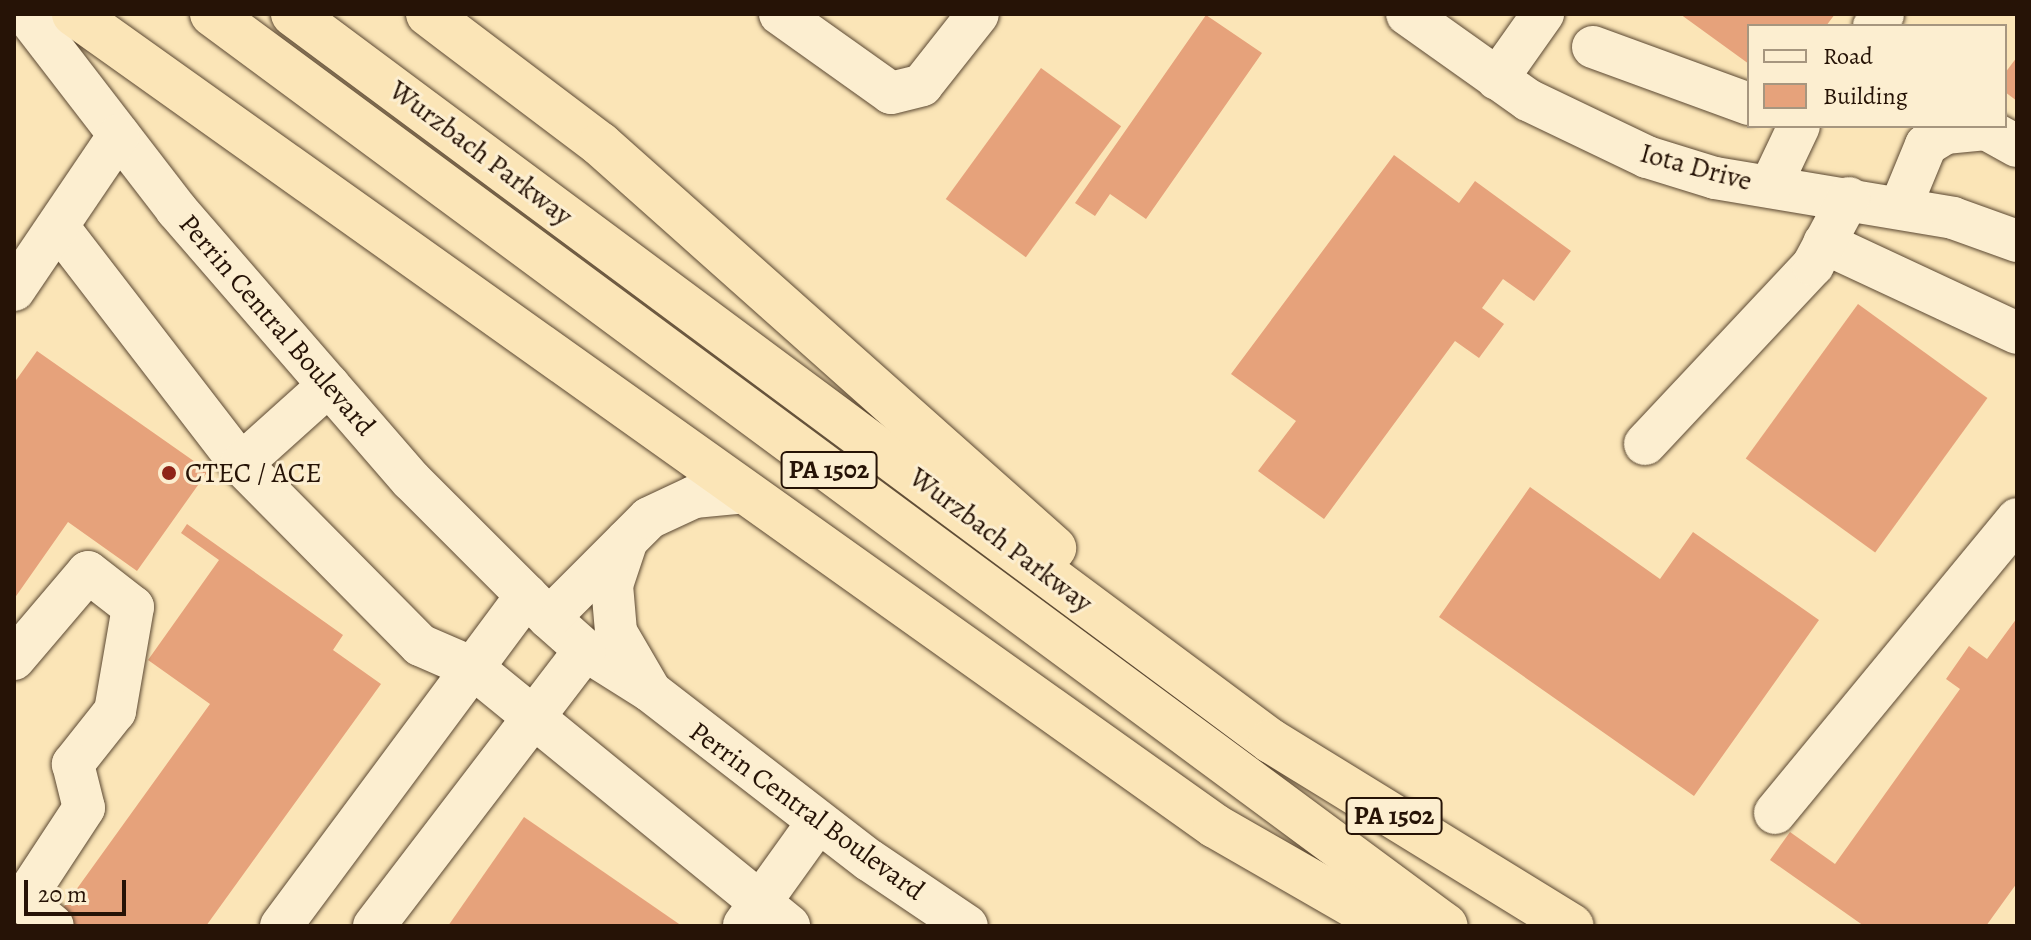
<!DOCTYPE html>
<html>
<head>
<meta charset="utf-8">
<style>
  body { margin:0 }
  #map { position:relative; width:2031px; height:940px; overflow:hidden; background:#fbe5b7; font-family:Alegreya,serif }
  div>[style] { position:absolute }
  .building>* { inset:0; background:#e6a27b; transform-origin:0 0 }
  .roads { filter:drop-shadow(0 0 2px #5b4832) drop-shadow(0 0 2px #5b4832) }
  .minor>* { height:42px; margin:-21px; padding:0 21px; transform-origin:21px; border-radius:21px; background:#fceed0 }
  .highway>* { height:44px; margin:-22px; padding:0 22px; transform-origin:22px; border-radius:22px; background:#fbe5b7 }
  .dots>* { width:22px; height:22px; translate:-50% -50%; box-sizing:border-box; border:4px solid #fceed0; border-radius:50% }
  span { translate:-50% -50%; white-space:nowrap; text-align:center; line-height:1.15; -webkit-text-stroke:6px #fceed0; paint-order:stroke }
  .shield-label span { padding:2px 6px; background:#fceed0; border:2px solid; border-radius:6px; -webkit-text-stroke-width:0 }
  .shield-label { font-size:26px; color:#261306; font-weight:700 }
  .street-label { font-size:28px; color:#261306 }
  .poi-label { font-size:28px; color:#261306 }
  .left { translate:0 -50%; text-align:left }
  .frame { position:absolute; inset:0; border:16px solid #261306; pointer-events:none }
  .legend { position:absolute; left:1747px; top:24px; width:260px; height:104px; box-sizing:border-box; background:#fceed0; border:2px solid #a6967f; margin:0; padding:10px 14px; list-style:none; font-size:24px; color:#261306 }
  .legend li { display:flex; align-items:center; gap:16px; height:40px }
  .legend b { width:40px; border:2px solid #a6967f }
  .scale { position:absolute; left:24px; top:880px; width:102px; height:36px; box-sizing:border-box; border:4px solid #261306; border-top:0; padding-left:10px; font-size:24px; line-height:28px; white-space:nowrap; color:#261306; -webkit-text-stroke:6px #fceed0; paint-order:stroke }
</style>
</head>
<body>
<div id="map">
  <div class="building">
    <i style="clip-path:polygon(1680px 14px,1835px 14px,1826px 26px,1749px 26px,1749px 64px)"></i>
    <i style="clip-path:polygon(1206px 15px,1262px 53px,1146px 219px,1110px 194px,1095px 216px,1075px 203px)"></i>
    <i style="clip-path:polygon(2017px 57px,2017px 101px,2005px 92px,2005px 73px)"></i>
    <i style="left:1041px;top:68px;width:99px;height:162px;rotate:36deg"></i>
    <i style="clip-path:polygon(1394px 155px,1459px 203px,1475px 181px,1571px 251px,1534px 301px,1503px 279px,1482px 308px,1504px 324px,1479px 358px,1455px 341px,1324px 519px,1258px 471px,1296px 421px,1231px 374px)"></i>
    <i style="left:1858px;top:304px;width:160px;height:191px;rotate:36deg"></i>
    <i style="clip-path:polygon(37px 351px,208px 471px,137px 571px,68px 522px,14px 599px,14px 383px)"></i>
    <i style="clip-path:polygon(1530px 487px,1660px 579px,1693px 532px,1819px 620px,1694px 796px,1439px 617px)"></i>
    <i style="clip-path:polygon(187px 524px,343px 635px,333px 650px,381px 684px,206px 926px,74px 926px,58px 915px,210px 704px,148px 660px,219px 560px,181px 533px)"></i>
    <i style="clip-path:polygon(2017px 618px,2017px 883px,1986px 926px,1864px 926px,1770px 860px,1790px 832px,1835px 864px,1960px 689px,1946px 679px,1969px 646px,1987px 659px)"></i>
    <i style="clip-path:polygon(524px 817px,682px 926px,448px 926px)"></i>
  </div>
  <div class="roads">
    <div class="minor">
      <i style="left:26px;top:14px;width:246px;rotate:52.4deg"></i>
      <i style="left:176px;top:209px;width:359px;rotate:49.1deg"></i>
      <i style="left:411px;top:480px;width:195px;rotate:45deg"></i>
      <i style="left:549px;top:618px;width:48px;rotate:41.6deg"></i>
      <i style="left:585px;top:650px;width:77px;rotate:32.2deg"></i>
      <i style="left:650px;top:691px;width:277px;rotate:37.7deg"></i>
      <i style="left:869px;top:860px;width:118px;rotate:34deg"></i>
      <i style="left:780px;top:14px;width:136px;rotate:35.4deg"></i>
      <i style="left:891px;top:93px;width:32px;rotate:-14deg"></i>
      <i style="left:922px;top:85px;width:90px;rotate:-51.7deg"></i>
      <i style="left:1407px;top:14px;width:148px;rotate:35.4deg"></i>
      <i style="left:1528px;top:100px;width:132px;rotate:25.6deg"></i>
      <i style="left:1647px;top:157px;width:71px;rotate:17.2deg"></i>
      <i style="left:1715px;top:178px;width:241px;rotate:9.5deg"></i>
      <i style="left:1953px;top:218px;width:68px;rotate:19.8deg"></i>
      <i style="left:1874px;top:26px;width:15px;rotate:-53deg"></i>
      <i style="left:1593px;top:47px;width:166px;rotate:20.1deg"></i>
      <i style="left:1497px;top:79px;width:80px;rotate:-54.7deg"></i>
      <i style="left:1771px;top:185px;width:65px;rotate:-64.6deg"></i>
      <i style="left:1900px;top:208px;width:68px;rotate:-67.6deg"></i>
      <i style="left:1926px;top:145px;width:22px;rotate:-32deg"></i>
      <i style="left:1945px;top:133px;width:41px;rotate:-5.6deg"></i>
      <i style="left:1986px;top:129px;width:35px;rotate:29deg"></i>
      <i style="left:59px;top:228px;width:298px;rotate:52.4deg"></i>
      <i style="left:241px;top:464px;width:255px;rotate:45.3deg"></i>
      <i style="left:420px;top:645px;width:58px;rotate:23.5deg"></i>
      <i style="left:473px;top:668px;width:408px;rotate:39.2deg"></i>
      <i style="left:1824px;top:243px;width:213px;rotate:25deg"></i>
      <i style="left:14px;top:290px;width:187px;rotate:-55.9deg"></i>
      <i style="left:1645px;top:444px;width:245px;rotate:-46.8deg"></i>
      <i style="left:1813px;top:265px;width:76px;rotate:-61.8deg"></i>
      <i style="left:241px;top:464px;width:118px;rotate:-41.9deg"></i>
      <i style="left:627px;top:540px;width:47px;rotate:108.4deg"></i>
      <i style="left:612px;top:585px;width:47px;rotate:85.1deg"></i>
      <i style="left:616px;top:632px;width:64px;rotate:59.8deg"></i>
      <i style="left:549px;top:618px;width:141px;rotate:-45deg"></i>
      <i style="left:649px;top:518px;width:50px;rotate:-25deg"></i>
      <i style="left:694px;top:497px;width:52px;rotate:-5.5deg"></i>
      <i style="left:14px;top:659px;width:114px;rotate:-49.6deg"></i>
      <i style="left:88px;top:572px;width:57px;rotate:37.9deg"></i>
      <i style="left:133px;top:607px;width:106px;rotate:99.8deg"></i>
      <i style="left:115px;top:711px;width:68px;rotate:128.4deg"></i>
      <i style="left:73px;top:764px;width:45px;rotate:76deg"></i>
      <i style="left:84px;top:808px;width:111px;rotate:123.3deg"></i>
      <i style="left:1775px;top:813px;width:381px;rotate:-50.5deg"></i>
      <i style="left:14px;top:894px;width:50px;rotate:39.4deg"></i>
      <i style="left:744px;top:925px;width:127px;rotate:-54.3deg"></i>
      <i style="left:281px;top:926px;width:412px;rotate:-53.4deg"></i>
      <i style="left:374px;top:926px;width:347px;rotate:-52.6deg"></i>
    </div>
    <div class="highway">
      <i style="left:74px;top:14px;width:1400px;rotate:35.44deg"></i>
      <i style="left:1215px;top:826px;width:201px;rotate:29.9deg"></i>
      <i style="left:212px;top:14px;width:1534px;rotate:36.47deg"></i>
      <i style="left:293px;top:14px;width:1219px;rotate:36.63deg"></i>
      <i style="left:1271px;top:741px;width:353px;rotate:31.6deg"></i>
      <i style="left:428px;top:14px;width:216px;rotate:37.1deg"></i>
      <i style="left:600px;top:144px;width:608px;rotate:41.66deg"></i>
    </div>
  </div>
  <div class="dots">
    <i style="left:169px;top:473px;background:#8f2418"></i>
  </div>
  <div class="shield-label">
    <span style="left:829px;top:470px">PA 1502</span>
    <span style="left:1394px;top:816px">PA 1502</span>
  </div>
  <div class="street-label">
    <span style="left:481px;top:153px;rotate:37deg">Wurzbach Parkway</span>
    <span style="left:1696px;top:167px;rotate:15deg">Iota Drive</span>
    <span style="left:277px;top:325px;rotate:49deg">Perrin Central Boulevard</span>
    <span style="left:1001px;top:540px;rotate:37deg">Wurzbach Parkway</span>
    <span style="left:807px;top:811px;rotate:36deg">Perrin Central Boulevard</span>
  </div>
  <div class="poi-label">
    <span class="left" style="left:185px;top:473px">CTEC / ACE</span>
  </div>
  <div class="frame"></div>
  <ul class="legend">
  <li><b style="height:10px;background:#fceed0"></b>Road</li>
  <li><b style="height:22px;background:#e6a27b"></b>Building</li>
  </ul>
  <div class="scale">20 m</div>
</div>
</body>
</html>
